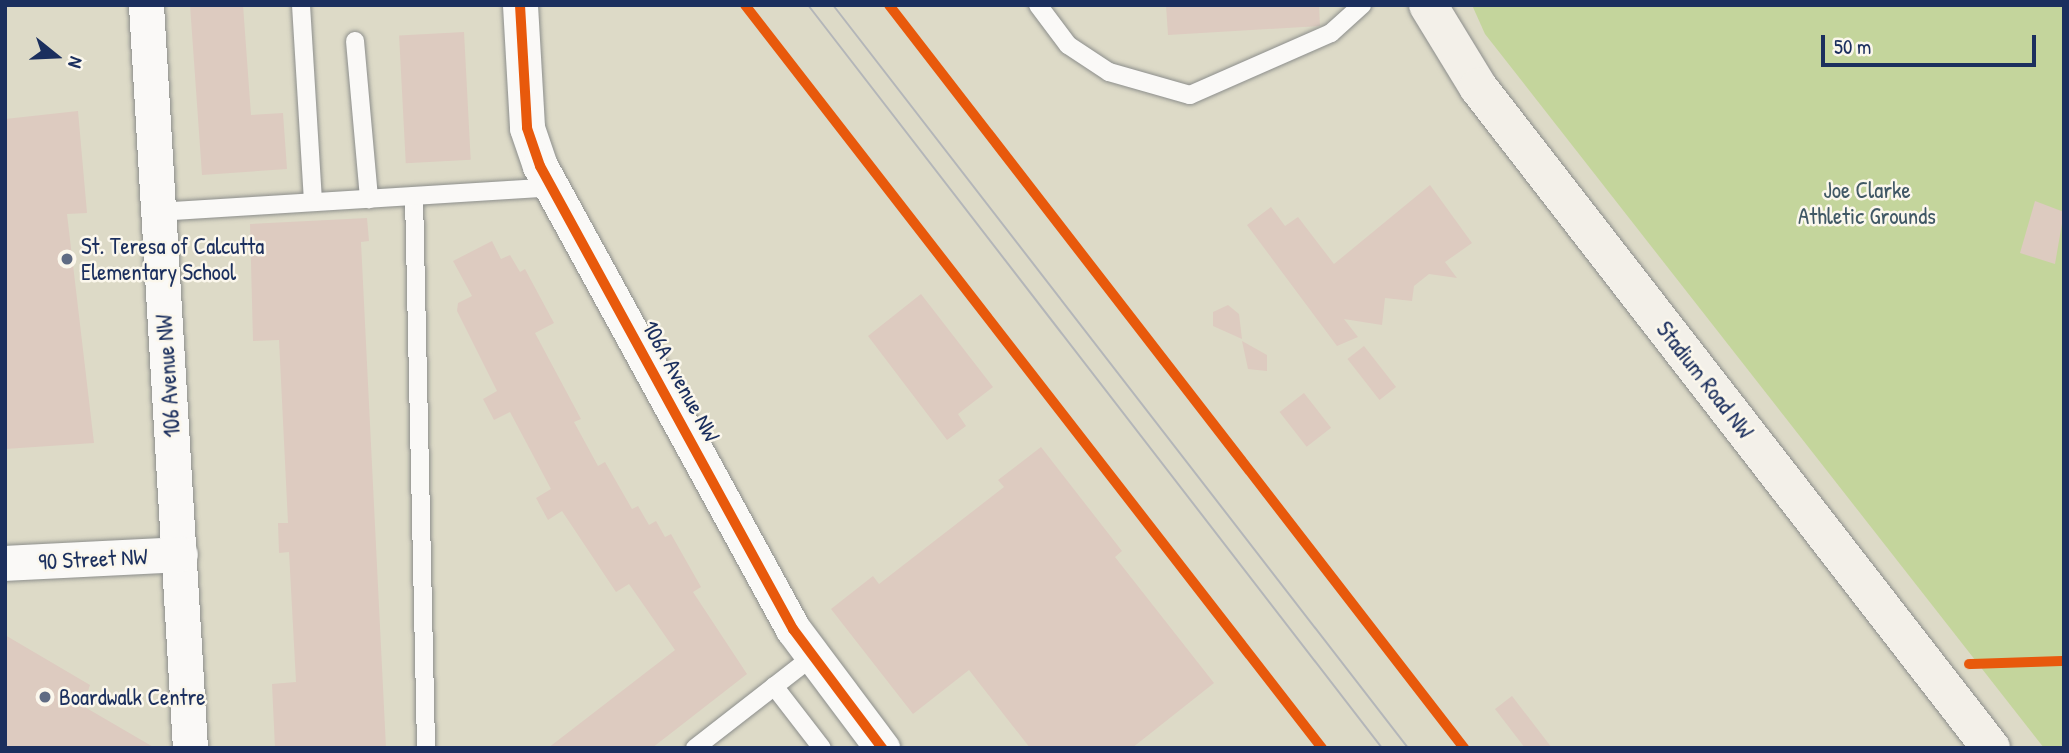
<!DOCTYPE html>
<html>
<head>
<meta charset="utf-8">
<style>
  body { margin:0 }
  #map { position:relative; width:2069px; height:753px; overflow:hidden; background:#dddac7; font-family:"Patrick Hand",sans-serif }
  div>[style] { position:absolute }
  .green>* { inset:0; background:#c4d59c }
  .building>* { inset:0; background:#ddcbc0; transform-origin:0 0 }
  .roads { filter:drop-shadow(0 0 2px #8c8e8c) drop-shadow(0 0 2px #8c8e8c) }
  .lane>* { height:18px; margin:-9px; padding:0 9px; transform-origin:9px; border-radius:9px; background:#faf9f7 }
  .street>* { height:35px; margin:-17.5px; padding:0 17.5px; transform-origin:17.5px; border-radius:17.5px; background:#faf9f7 }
  .secondary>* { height:38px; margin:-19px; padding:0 19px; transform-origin:19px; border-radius:19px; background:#f3f0e9 }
  .tram>* { height:2px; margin:-1px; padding:0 1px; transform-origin:1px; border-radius:1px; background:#b4b6b9 }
  .cycleway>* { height:10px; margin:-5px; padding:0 5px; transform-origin:5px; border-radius:5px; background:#e8590c }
  .dots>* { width:19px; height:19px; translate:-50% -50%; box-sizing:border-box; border:4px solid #fbf7ec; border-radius:50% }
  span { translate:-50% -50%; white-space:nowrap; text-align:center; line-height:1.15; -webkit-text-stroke:5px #fbf7ec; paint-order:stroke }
  .park-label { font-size:23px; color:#405865 }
  .poi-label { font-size:23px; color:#1b2f5e }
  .left { translate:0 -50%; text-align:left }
  .street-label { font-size:23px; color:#1b2f5e }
  .frame { position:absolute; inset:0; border:7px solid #1b2f5e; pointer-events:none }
  .north { position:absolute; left:21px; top:21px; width:70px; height:70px; -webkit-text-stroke:5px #fbf7ec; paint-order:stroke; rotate:108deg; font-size:19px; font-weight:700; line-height:28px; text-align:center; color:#1b2f5e }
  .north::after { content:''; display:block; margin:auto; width:24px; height:32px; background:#1b2f5e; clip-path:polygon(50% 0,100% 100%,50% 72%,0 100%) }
  .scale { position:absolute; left:1821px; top:35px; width:215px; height:32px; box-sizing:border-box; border:4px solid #1b2f5e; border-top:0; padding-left:9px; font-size:21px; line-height:24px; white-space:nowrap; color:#1b2f5e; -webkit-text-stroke:5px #fbf7ec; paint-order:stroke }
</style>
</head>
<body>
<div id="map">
  <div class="green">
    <i style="clip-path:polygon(1472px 5px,2064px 5px,2064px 748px,2044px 748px,1485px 34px)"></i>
  </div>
  <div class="building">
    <i style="clip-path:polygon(190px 5px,243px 5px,251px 115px,283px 113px,287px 169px,202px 175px)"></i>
    <i style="clip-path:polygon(1166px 5px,1319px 5px,1320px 26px,1168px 35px)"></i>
    <i style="left:464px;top:32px;width:128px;height:65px;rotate:87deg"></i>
    <i style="clip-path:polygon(78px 111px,87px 213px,67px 214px,94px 443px,5px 449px,5px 119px)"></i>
    <i style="clip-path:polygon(1430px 185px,1472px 243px,1445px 262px,1457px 278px,1429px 274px,1414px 286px,1412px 301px,1385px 298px,1382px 325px,1344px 319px,1358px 337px,1337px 346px,1247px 225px,1271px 207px,1285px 226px,1298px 217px,1334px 264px)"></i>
    <i style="clip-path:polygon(2035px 201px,2064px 212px,2055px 264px,2020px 253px)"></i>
    <i style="clip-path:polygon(367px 218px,369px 241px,361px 242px,386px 748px,275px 748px,272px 684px,296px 682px,289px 552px,279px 553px,278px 523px,288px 523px,279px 340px,253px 341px,250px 224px)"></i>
    <i style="clip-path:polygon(492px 241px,501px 259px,510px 255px,520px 272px,525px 269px,554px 323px,535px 333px,581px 419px,574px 422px,598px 466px,605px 462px,632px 509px,638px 506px,649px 525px,656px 521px,665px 537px,671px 534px,701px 587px,693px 592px,747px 674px,652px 748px,548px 748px,675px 650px,629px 584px,616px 592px,562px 511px,548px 520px,536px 498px,551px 489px,510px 412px,494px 420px,483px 399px,497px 391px,457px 311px,458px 303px,472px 296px,453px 261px)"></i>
    <i style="clip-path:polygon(921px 294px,993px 387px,958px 414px,966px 426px,947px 440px,868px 336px)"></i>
    <i style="clip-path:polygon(1228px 305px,1239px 314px,1242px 339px,1213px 326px,1213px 312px)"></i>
    <i style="clip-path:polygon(1242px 341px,1267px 355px,1267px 371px,1248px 369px)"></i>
    <i style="left:1364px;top:346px;width:52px;height:21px;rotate:52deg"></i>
    <i style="left:1304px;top:393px;width:44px;height:31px;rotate:52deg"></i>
    <i style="clip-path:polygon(1041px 447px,1122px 551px,1115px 557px,1214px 683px,1132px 748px,1030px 748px,969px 670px,913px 714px,831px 609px,873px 576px,879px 584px,1004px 487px,998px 480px)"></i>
    <i style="clip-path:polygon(5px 635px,90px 685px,83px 706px,155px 748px,5px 748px)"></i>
    <i style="clip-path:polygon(1512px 696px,1552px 748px,1525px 748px,1495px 709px)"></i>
  </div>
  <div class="roads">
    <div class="lane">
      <i style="left:301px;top:5px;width:197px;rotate:86.5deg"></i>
      <i style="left:1038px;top:5px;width:50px;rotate:53.1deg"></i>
      <i style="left:1068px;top:45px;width:49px;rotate:33.4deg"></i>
      <i style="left:1109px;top:72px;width:84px;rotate:15.9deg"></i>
      <i style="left:1190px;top:95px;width:154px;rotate:-23.7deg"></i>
      <i style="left:1331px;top:33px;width:42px;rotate:-42.1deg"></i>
      <i style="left:355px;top:41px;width:159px;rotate:84.9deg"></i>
      <i style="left:414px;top:196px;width:552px;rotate:88.75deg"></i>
      <i style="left:158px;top:212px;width:394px;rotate:-3.6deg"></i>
      <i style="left:774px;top:686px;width:78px;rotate:52.3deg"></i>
      <i style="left:695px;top:748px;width:148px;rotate:-37.9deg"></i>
    </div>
    <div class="street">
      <i style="left:146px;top:5px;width:744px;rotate:86.61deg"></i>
      <i style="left:520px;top:5px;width:123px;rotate:86.7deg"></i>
      <i style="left:527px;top:128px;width:40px;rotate:71.1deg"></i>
      <i style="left:540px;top:166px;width:528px;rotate:61.35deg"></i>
      <i style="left:793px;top:629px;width:149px;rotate:53.2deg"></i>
      <i style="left:5px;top:563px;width:175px;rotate:-2.9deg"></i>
    </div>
    <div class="secondary">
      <i style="left:1428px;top:5px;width:96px;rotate:58.6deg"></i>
      <i style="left:1478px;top:87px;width:837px;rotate:52.19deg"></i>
    </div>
  </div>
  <div class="tram">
    <i style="left:808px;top:5px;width:939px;rotate:52.31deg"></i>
    <i style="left:833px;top:5px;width:940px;rotate:52.26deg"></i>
  </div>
  <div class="cycleway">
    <i style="left:520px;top:5px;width:123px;rotate:86.7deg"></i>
    <i style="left:527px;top:128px;width:40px;rotate:71.1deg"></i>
    <i style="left:540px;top:166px;width:528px;rotate:61.35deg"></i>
    <i style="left:793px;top:629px;width:149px;rotate:53.2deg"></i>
    <i style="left:745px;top:5px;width:941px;rotate:52.17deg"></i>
    <i style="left:889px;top:5px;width:940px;rotate:52.26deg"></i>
    <i style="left:1969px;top:664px;width:95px;rotate:-1.8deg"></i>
  </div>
  <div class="dots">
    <i style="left:67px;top:259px;background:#5f6b83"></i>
    <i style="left:45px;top:697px;background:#5f6b83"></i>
  </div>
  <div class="park-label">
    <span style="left:1867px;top:203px">Joe Clarke<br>Athletic Grounds</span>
  </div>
  <div class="poi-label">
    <span class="left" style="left:81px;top:259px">St. Teresa of Calcutta<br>Elementary School</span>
    <span class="left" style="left:59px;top:697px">Boardwalk Centre</span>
  </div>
  <div class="street-label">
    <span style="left:168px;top:376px;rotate:-94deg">106 Avenue NW</span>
    <span style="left:1705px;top:380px;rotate:52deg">Stadium Road NW</span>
    <span style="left:681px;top:381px;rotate:61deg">106A Avenue NW</span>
    <span style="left:93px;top:559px;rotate:-3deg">90 Street NW</span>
  </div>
  <div class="frame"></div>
  <div class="north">N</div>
  <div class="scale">50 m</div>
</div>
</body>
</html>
